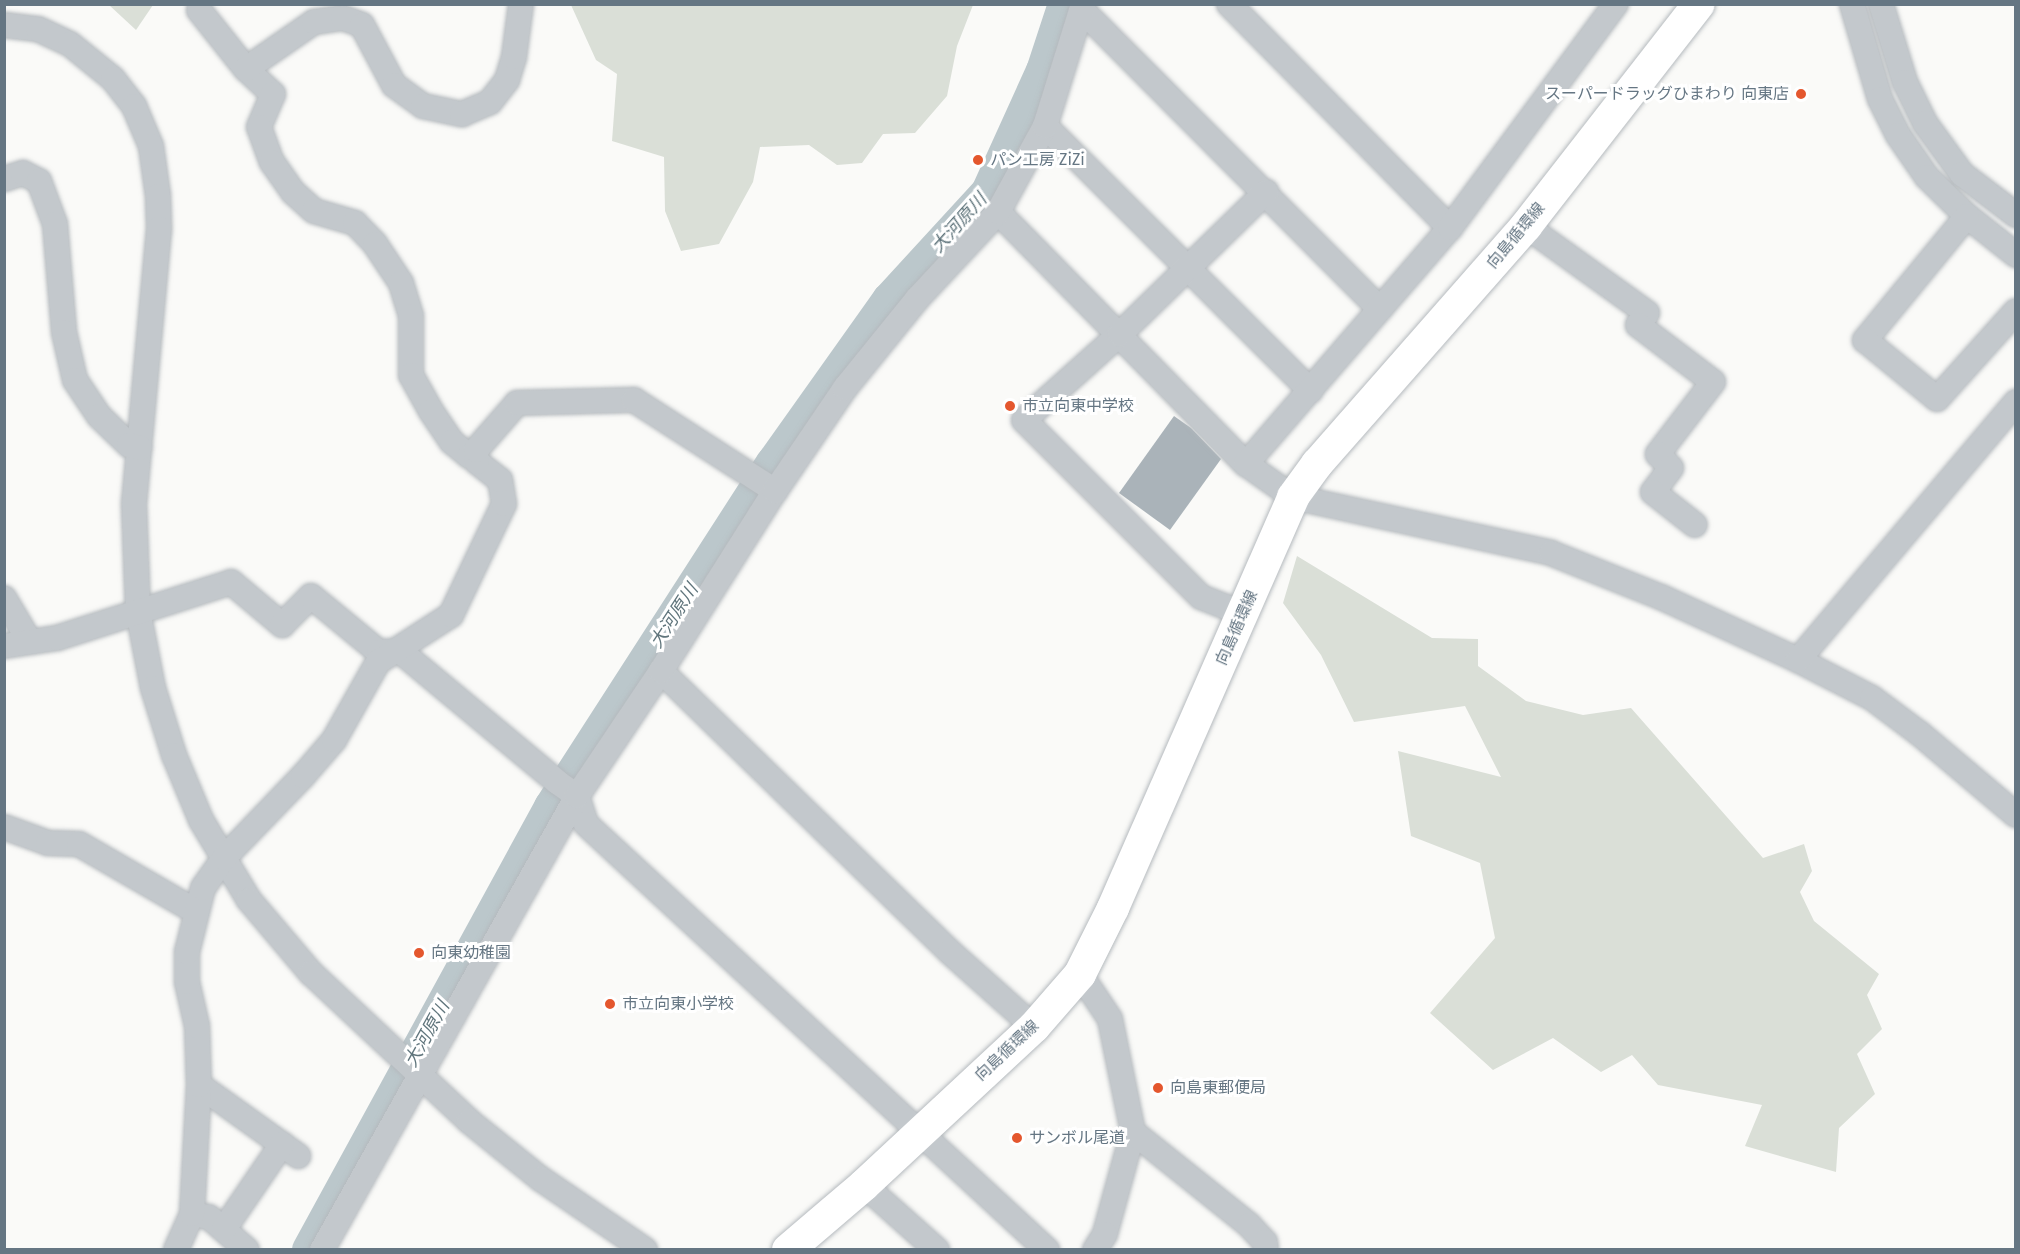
<!DOCTYPE html>
<html>
<head>
<meta charset="utf-8">
<style>
  body { margin:0 }
  #map { position:relative; width:2020px; height:1254px; overflow:hidden; background:#fafaf8; font-family:"Fira Sans","Noto Sans JP",sans-serif }
  div>[style] { position:absolute }
  .green>* { inset:0; background:#dadfd7 }
  .river>* { height:34px; margin:-17px; padding:0 17px; transform-origin:17px; border-radius:17px; background:#bbc7cb }
  .building>* { inset:0; background:#aab3b9 }
  .roads { filter:drop-shadow(0 0 2px #b5babe) drop-shadow(0 0 2px #b5babe) }
  .minor>* { height:24px; margin:-12px; padding:0 12px; transform-origin:12px; border-radius:12px; background:#c3c8cc }
  .major>* { height:32px; margin:-16px; padding:0 16px; transform-origin:16px; border-radius:16px; background:#fff }
  .dots>* { width:16px; height:16px; translate:-50% -50%; box-sizing:border-box; border:3px solid #fff; border-radius:50% }
  span { translate:-50% -50%; white-space:nowrap; text-align:center; line-height:1.15; -webkit-text-stroke:6px #fff; paint-order:stroke }
  .poi-label { font-size:16px; color:#657683 }
  .right { translate:-100% -50%; text-align:right }
  .left { translate:0 -50%; text-align:left }
  .street-label { font-size:16px; color:#657683 }
  .water-label { font-size:18px; color:#60757c; font-style:italic }
  .frame { position:absolute; inset:0; border:6px solid #657683; pointer-events:none }
</style>
</head>
<body>
<div id="map">
  <div class="green">
    <i style="clip-path:polygon(109px 5px,153px 5px,136px 30px)"></i>
    <i style="clip-path:polygon(571px 5px,973px 5px,957px 46px,947px 96px,915px 133px,883px 134px,862px 163px,837px 165px,809px 145px,760px 147px,753px 182px,719px 244px,681px 251px,665px 211px,664px 157px,612px 141px,617px 74px,596px 60px)"></i>
    <i style="clip-path:polygon(1297px 556px,1432px 638px,1478px 639px,1478px 666px,1526px 701px,1583px 715px,1631px 708px,1763px 858px,1804px 844px,1812px 871px,1800px 892px,1814px 921px,1879px 974px,1867px 995px,1882px 1029px,1857px 1054px,1875px 1094px,1839px 1128px,1836px 1172px,1745px 1146px,1762px 1105px,1658px 1085px,1632px 1055px,1601px 1072px,1553px 1038px,1493px 1070px,1430px 1013px,1495px 938px,1480px 863px,1411px 836px,1398px 751px,1501px 777px,1465px 706px,1354px 722px,1321px 655px,1283px 603px)"></i>
  </div>
  <div class="river">
    <i style="left:309px;top:1250px;width:505px;rotate:-61.35deg"></i>
    <i style="left:551px;top:807px;width:409px;rotate:-57.2deg"></i>
    <i style="left:773px;top:463px;width:200px;rotate:-54.6deg"></i>
    <i style="left:889px;top:300px;width:147px;rotate:-47.5deg"></i>
    <i style="left:988px;top:192px;width:133px;rotate:-65.6deg"></i>
    <i style="left:1043px;top:71px;width:71px;rotate:-71.8deg"></i>
  </div>
  <div class="building">
    <i style="clip-path:polygon(1174px 416px,1191px 428px,1221px 459px,1170px 530px,1119px 493px)"></i>
  </div>
  <div class="roads">
    <div class="minor">
      <i style="left:1229px;top:4px;width:315px;rotate:45.4deg"></i>
      <i style="left:1852px;top:4px;width:99px;rotate:73.6deg"></i>
      <i style="left:1880px;top:99px;width:40px;rotate:63.4deg"></i>
      <i style="left:1898px;top:135px;width:51px;rotate:55.4deg"></i>
      <i style="left:1927px;top:177px;width:56px;rotate:44.3deg"></i>
      <i style="left:1967px;top:216px;width:63px;rotate:38.5deg"></i>
      <i style="left:1881px;top:4px;width:82px;rotate:72.9deg"></i>
      <i style="left:1905px;top:82px;width:46px;rotate:64deg"></i>
      <i style="left:1925px;top:123px;width:63px;rotate:54deg"></i>
      <i style="left:1962px;top:174px;width:68px;rotate:37.2deg"></i>
      <i style="left:199px;top:10px;width:75px;rotate:51.5deg"></i>
      <i style="left:246px;top:69px;width:37px;rotate:43deg"></i>
      <i style="left:273px;top:94px;width:36px;rotate:113deg"></i>
      <i style="left:259px;top:127px;width:37px;rotate:70deg"></i>
      <i style="left:272px;top:162px;width:37px;rotate:55deg"></i>
      <i style="left:293px;top:192px;width:28px;rotate:42deg"></i>
      <i style="left:314px;top:211px;width:43px;rotate:16.3deg"></i>
      <i style="left:355px;top:223px;width:29px;rotate:46deg"></i>
      <i style="left:375px;top:244px;width:47px;rotate:56.3deg"></i>
      <i style="left:401px;top:283px;width:34px;rotate:73deg"></i>
      <i style="left:411px;top:316px;width:59px;rotate:90deg"></i>
      <i style="left:411px;top:375px;width:41px;rotate:60.9deg"></i>
      <i style="left:431px;top:411px;width:37px;rotate:56deg"></i>
      <i style="left:452px;top:442px;width:22px;rotate:39deg"></i>
      <i style="left:469px;top:456px;width:6px"></i>
      <i style="left:1082px;top:10px;width:422px;rotate:45.1deg"></i>
      <i style="left:4px;top:25px;width:34px;rotate:7deg"></i>
      <i style="left:38px;top:29px;width:35px;rotate:25deg"></i>
      <i style="left:70px;top:44px;width:55px;rotate:39.1deg"></i>
      <i style="left:113px;top:79px;width:34px;rotate:52deg"></i>
      <i style="left:134px;top:106px;width:43px;rotate:67deg"></i>
      <i style="left:151px;top:146px;width:50px;rotate:82deg"></i>
      <i style="left:158px;top:196px;width:33px;rotate:88deg"></i>
      <i style="left:159px;top:229px;width:276px;rotate:95.2deg"></i>
      <i style="left:134px;top:504px;width:107px;rotate:87.9deg"></i>
      <i style="left:138px;top:611px;width:78px;rotate:79deg"></i>
      <i style="left:153px;top:688px;width:70px;rotate:72.6deg"></i>
      <i style="left:174px;top:755px;width:70px;rotate:67.4deg"></i>
      <i style="left:201px;top:820px;width:93px;rotate:59deg"></i>
      <i style="left:249px;top:900px;width:96px;rotate:49.7deg"></i>
      <i style="left:311px;top:973px;width:216px;rotate:43.1deg"></i>
      <i style="left:469px;top:1121px;width:92px;rotate:38.9deg"></i>
      <i style="left:541px;top:1179px;width:126px;rotate:34.3deg"></i>
      <i style="left:246px;top:69px;width:83px;rotate:-34.7deg"></i>
      <i style="left:314px;top:22px;width:29px;rotate:-8deg"></i>
      <i style="left:343px;top:18px;width:20px;rotate:20deg"></i>
      <i style="left:362px;top:25px;width:68px;rotate:61.9deg"></i>
      <i style="left:394px;top:85px;width:36px;rotate:36deg"></i>
      <i style="left:423px;top:106px;width:40px;rotate:12deg"></i>
      <i style="left:462px;top:114px;width:30px;rotate:-23deg"></i>
      <i style="left:490px;top:102px;width:28px;rotate:-52deg"></i>
      <i style="left:507px;top:80px;width:24px;rotate:-73deg"></i>
      <i style="left:514px;top:57px;width:53px;rotate:-82.5deg"></i>
      <i style="left:1045px;top:126px;width:375px;rotate:44.9deg"></i>
      <i style="left:4px;top:179px;width:20px;rotate:-18deg"></i>
      <i style="left:23px;top:173px;width:18px;rotate:27deg"></i>
      <i style="left:39px;top:181px;width:46px;rotate:69.6deg"></i>
      <i style="left:55px;top:224px;width:108px;rotate:85.2deg"></i>
      <i style="left:64px;top:332px;width:49px;rotate:77.1deg"></i>
      <i style="left:75px;top:380px;width:43px;rotate:56.3deg"></i>
      <i style="left:99px;top:416px;width:42px;rotate:44deg"></i>
      <i style="left:129px;top:445px;width:11px;rotate:15deg"></i>
      <i style="left:998px;top:212px;width:354px;rotate:45.5deg"></i>
      <i style="left:1246px;top:464px;width:57px;rotate:35.1deg"></i>
      <i style="left:1293px;top:497px;width:264px;rotate:12.2deg"></i>
      <i style="left:1551px;top:553px;width:118px;rotate:21.8deg"></i>
      <i style="left:1661px;top:597px;width:151px;rotate:24.7deg"></i>
      <i style="left:1798px;top:660px;width:83px;rotate:27.2deg"></i>
      <i style="left:1872px;top:698px;width:59px;rotate:36.7deg"></i>
      <i style="left:1919px;top:733px;width:127px;rotate:40.2deg"></i>
      <i style="left:1967px;top:216px;width:161px;rotate:129.4deg"></i>
      <i style="left:1865px;top:340px;width:93px;rotate:39.3deg"></i>
      <i style="left:1937px;top:399px;width:118px;rotate:-48.1deg"></i>
      <i style="left:1526px;top:226px;width:149px;rotate:35.7deg"></i>
      <i style="left:1647px;top:313px;width:15px;rotate:127deg"></i>
      <i style="left:1638px;top:325px;width:94px;rotate:37.2deg"></i>
      <i style="left:1713px;top:382px;width:91px;rotate:127.4deg"></i>
      <i style="left:1658px;top:454px;width:19px;rotate:47deg"></i>
      <i style="left:1671px;top:468px;width:30px;rotate:127deg"></i>
      <i style="left:1653px;top:492px;width:53px;rotate:38.2deg"></i>
      <i style="left:1246px;top:464px;width:312px;rotate:-49.2deg"></i>
      <i style="left:1450px;top:228px;width:279px;rotate:-53.5deg"></i>
      <i style="left:4px;top:598px;width:51px;rotate:59.4deg"></i>
      <i style="left:1244px;top:614px;width:46px;rotate:-158.4deg"></i>
      <i style="left:1201px;top:597px;width:250px;rotate:-135deg"></i>
      <i style="left:1024px;top:420px;width:129px;rotate:-41.9deg"></i>
      <i style="left:1120px;top:334px;width:204px;rotate:-44.2deg"></i>
      <i style="left:4px;top:646px;width:54px;rotate:-8.6deg"></i>
      <i style="left:57px;top:638px;width:183px;rotate:-17.8deg"></i>
      <i style="left:231px;top:582px;width:67px;rotate:40.1deg"></i>
      <i style="left:282px;top:625px;width:41px;rotate:-45deg"></i>
      <i style="left:311px;top:596px;width:88px;rotate:39.5deg"></i>
      <i style="left:379px;top:652px;width:21px;rotate:-3deg"></i>
      <i style="left:400px;top:651px;width:204px;rotate:39.8deg"></i>
      <i style="left:557px;top:782px;width:24px;rotate:35deg"></i>
      <i style="left:577px;top:796px;width:29px;rotate:72deg"></i>
      <i style="left:586px;top:824px;width:628px;rotate:42.74deg"></i>
      <i style="left:1798px;top:660px;width:338px;rotate:-49.8deg"></i>
      <i style="left:661px;top:671px;width:403px;rotate:44.2deg"></i>
      <i style="left:950px;top:952px;width:113px;rotate:41.8deg"></i>
      <i style="left:4px;top:827px;width:47px;rotate:20deg"></i>
      <i style="left:48px;top:843px;width:31px;rotate:2deg"></i>
      <i style="left:79px;top:844px;width:136px;rotate:30deg"></i>
      <i style="left:1080px;top:974px;width:54px;rotate:56.3deg"></i>
      <i style="left:1110px;top:1019px;width:115px;rotate:78.5deg"></i>
      <i style="left:1133px;top:1132px;width:106px;rotate:105.4deg"></i>
      <i style="left:1105px;top:1234px;width:19px;rotate:122deg"></i>
      <i style="left:199px;top:1085px;width:122px;rotate:35.6deg"></i>
      <i style="left:1133px;top:1132px;width:149px;rotate:38.7deg"></i>
      <i style="left:1249px;top:1225px;width:23px;rotate:47deg"></i>
      <i style="left:1265px;top:1242px;width:8px;rotate:83deg"></i>
      <i style="left:864px;top:1185px;width:98px;rotate:41.7deg"></i>
      <i style="left:192px;top:1214px;width:17px;rotate:10deg"></i>
      <i style="left:209px;top:1217px;width:50px;rotate:41deg"></i>
      <i style="left:224px;top:1229px;width:103px;rotate:-55.7deg"></i>
      <i style="left:176px;top:1250px;width:39px;rotate:-66deg"></i>
      <i style="left:192px;top:1214px;width:129px;rotate:-86.9deg"></i>
      <i style="left:199px;top:1085px;width:59px;rotate:-91.9deg"></i>
      <i style="left:197px;top:1026px;width:45px;rotate:-102.8deg"></i>
      <i style="left:187px;top:982px;width:30px;rotate:-90deg"></i>
      <i style="left:187px;top:952px;width:66px;rotate:-76deg"></i>
      <i style="left:203px;top:888px;width:37px;rotate:-55deg"></i>
      <i style="left:224px;top:858px;width:114px;rotate:-46.1deg"></i>
      <i style="left:303px;top:776px;width:48px;rotate:-49.3deg"></i>
      <i style="left:334px;top:740px;width:90px;rotate:-60.6deg"></i>
      <i style="left:378px;top:662px;width:87px;rotate:-32.8deg"></i>
      <i style="left:451px;top:615px;width:123px;rotate:-64.5deg"></i>
      <i style="left:504px;top:504px;width:24px;rotate:-99deg"></i>
      <i style="left:500px;top:480px;width:29px;rotate:-142deg"></i>
      <i style="left:477px;top:462px;width:12px;rotate:-95deg"></i>
      <i style="left:476px;top:450px;width:62px;rotate:-48.9deg"></i>
      <i style="left:517px;top:403px;width:117px;rotate:-1.5deg"></i>
      <i style="left:634px;top:400px;width:168px;rotate:32.8deg"></i>
      <i style="left:322px;top:1250px;width:521px;rotate:-60.68deg"></i>
      <i style="left:577px;top:796px;width:151px;rotate:-56.1deg"></i>
      <i style="left:661px;top:671px;width:213px;rotate:-57.7deg"></i>
      <i style="left:775px;top:491px;width:125px;rotate:-55.8deg"></i>
      <i style="left:845px;top:388px;width:114px;rotate:-51deg"></i>
      <i style="left:917px;top:299px;width:119px;rotate:-47deg"></i>
      <i style="left:998px;top:212px;width:98px;rotate:-61.3deg"></i>
      <i style="left:1045px;top:126px;width:128px;rotate:-72.7deg"></i>
    </div>
    <div class="major">
      <i style="left:788px;top:1250px;width:100px;rotate:-40.5deg"></i>
      <i style="left:864px;top:1185px;width:232px;rotate:-42.9deg"></i>
      <i style="left:1034px;top:1027px;width:70px;rotate:-49deg"></i>
      <i style="left:1080px;top:974px;width:74px;rotate:-63.4deg"></i>
      <i style="left:1113px;top:908px;width:449px;rotate:-66.3deg"></i>
      <i style="left:1293px;top:497px;width:41px;rotate:-54deg"></i>
      <i style="left:1317px;top:464px;width:317px;rotate:-48.7deg"></i>
      <i style="left:1526px;top:226px;width:281px;rotate:-52.1deg"></i>
    </div>
  </div>
  <div class="dots">
    <i style="left:1801px;top:94px;background:#e4572e"></i>
    <i style="left:978px;top:160px;background:#e4572e"></i>
    <i style="left:1010px;top:406px;background:#e4572e"></i>
    <i style="left:419px;top:953px;background:#e4572e"></i>
    <i style="left:610px;top:1004px;background:#e4572e"></i>
    <i style="left:1158px;top:1088px;background:#e4572e"></i>
    <i style="left:1017px;top:1138px;background:#e4572e"></i>
  </div>
  <div class="poi-label">
    <span class="right" style="left:1789px;top:94px">スーパードラッグひまわり 向東店</span>
    <span class="left" style="left:990px;top:160px">パン工房 ZiZi</span>
    <span class="left" style="left:1022px;top:406px">市立向東中学校</span>
    <span class="left" style="left:431px;top:953px">向東幼稚園</span>
    <span class="left" style="left:622px;top:1004px">市立向東小学校</span>
    <span class="left" style="left:1170px;top:1088px">向島東郵便局</span>
    <span class="left" style="left:1029px;top:1138px">サンボル尾道</span>
  </div>
  <div class="street-label">
    <span style="left:1516px;top:236px;rotate:-50deg">向島循環線</span>
    <span style="left:1237px;top:628px;rotate:-66deg">向島循環線</span>
    <span style="left:1007px;top:1051px;rotate:-43deg">向島循環線</span>
  </div>
  <div class="water-label">
    <span style="left:959px;top:223px;rotate:-48deg">大河原川</span>
    <span style="left:674px;top:616px;rotate:-57deg">大河原川</span>
    <span style="left:427px;top:1034px;rotate:-61deg">大河原川</span>
  </div>
  <div class="frame"></div>
</div>
</body>
</html>
